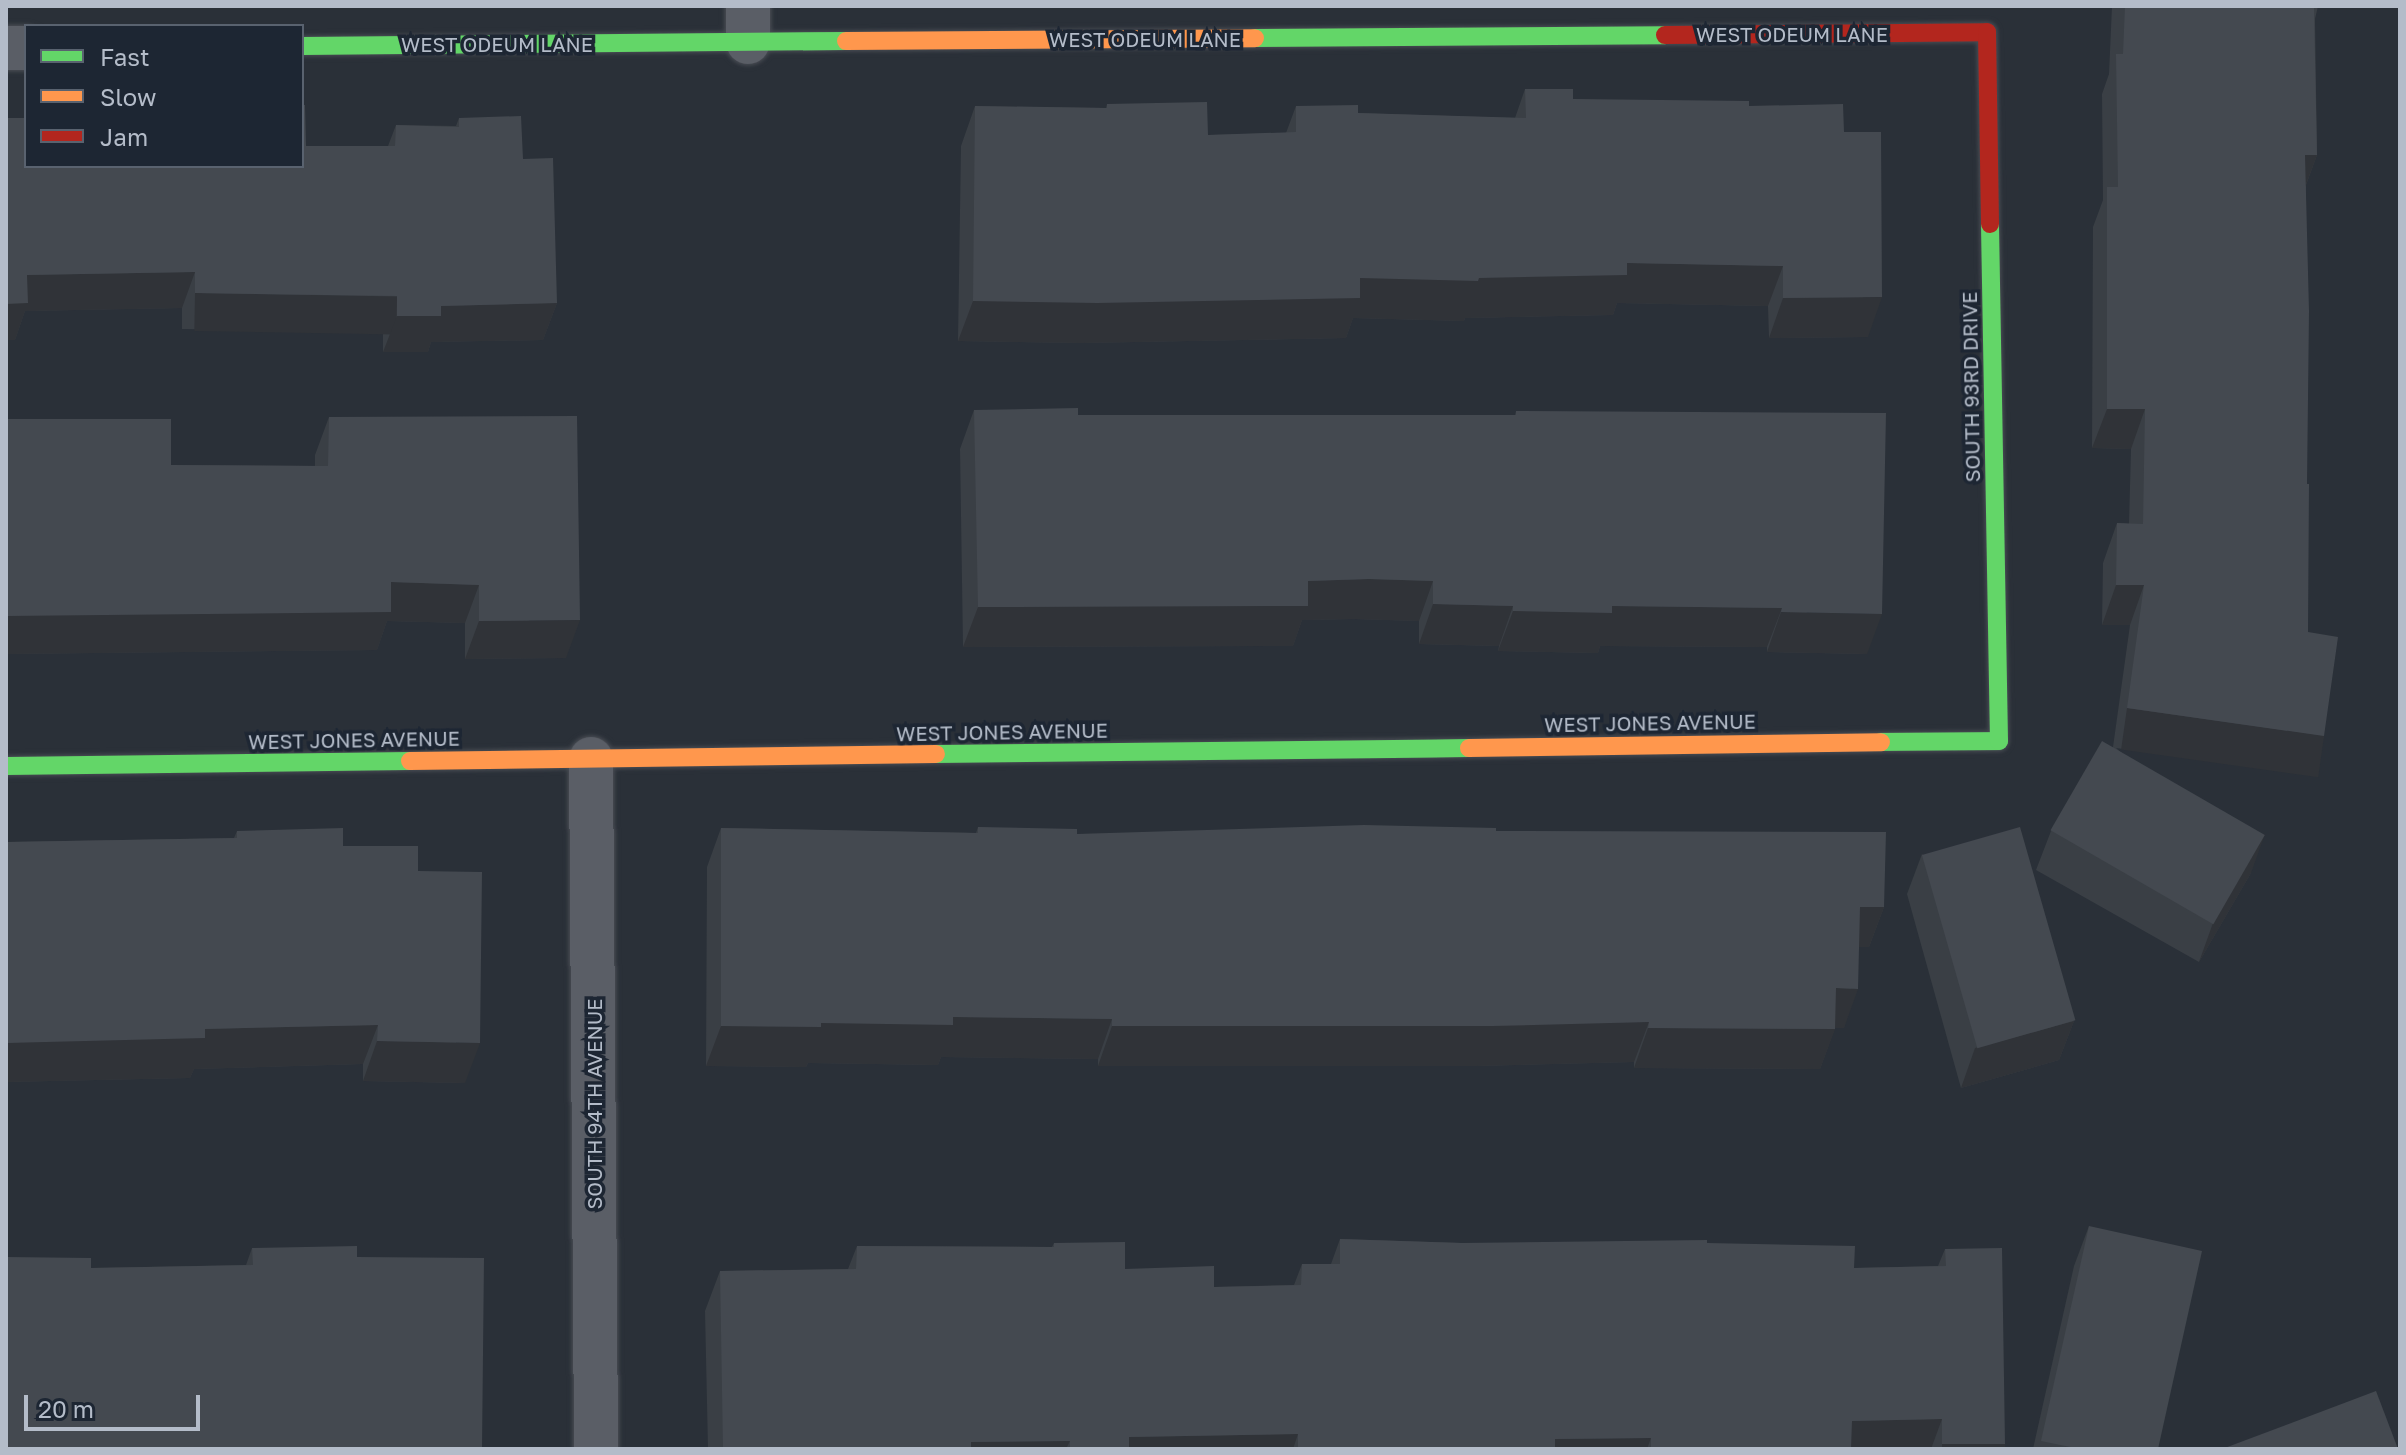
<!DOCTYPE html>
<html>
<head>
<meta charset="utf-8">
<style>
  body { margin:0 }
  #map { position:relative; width:2406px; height:1455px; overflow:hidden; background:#2a3038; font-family:"Golos Text",sans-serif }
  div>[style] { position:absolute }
  .roads { filter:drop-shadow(0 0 2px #484c53) drop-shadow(0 0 2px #484c53) }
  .street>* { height:44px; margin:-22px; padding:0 22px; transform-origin:22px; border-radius:22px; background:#5a5e66 }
  .fast>* { height:18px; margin:-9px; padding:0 9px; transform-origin:9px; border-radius:9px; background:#63d668 }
  .slow>* { height:18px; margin:-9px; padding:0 9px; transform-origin:9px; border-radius:9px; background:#ff974d }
  .jam>* { height:18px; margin:-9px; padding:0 9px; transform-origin:9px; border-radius:9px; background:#b3261e }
  .wall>* { inset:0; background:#3a3f45 }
  .shaded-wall>* { inset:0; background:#303338; transform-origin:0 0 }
  .building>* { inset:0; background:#444950; transform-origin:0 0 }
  span { translate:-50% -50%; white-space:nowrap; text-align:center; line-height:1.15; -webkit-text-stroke:7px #1d2633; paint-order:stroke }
  .street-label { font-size:20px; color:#b4bcc9 }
  .frame { position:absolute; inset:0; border:8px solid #b4bcc9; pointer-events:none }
  .legend { position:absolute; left:24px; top:24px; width:280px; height:144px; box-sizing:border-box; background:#1d2633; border:2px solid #59626f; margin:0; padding:10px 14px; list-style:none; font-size:24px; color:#b4bcc9 }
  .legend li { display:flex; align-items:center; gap:16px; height:40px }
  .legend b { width:40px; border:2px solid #59626f }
  .scale { position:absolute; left:24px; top:1395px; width:176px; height:36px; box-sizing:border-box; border:4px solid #b4bcc9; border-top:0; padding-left:10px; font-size:24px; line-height:28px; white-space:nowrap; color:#b4bcc9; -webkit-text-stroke:6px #1d2633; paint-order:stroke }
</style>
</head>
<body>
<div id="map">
  <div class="roads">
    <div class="street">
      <i style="left:748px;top:42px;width:36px;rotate:-90deg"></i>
      <i style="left:6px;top:48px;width:20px"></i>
      <i style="left:591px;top:759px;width:690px;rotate:89.58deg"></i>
    </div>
    <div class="fast">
      <i style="left:1255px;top:38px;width:410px;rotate:-0.4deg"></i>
      <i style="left:302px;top:46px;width:544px;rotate:-0.53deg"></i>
      <i style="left:1881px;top:742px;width:118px;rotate:-0.5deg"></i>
      <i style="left:1999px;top:741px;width:517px;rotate:-91deg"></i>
      <i style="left:936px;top:754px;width:533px;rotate:-0.64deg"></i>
      <i style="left:6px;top:766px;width:404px;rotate:-0.7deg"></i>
    </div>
    <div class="slow">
      <i style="left:846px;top:41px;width:409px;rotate:-0.4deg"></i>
      <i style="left:1469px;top:748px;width:412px;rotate:-0.8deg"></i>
      <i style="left:410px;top:761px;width:526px;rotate:-0.76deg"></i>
    </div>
    <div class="jam">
      <i style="left:1665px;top:35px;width:322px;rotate:-0.5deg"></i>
      <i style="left:1987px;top:32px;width:192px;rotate:89.1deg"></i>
    </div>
  </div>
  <div class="wall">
    <i style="clip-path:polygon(2112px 6px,2318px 6px,2315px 19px,2317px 155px,2306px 185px,2307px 484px,2308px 632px,2324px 736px,2310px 775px,2116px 748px,2251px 873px,2199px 962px,2036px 870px,2051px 831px,2113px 747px,2130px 625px,2102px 625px,2103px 563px,2117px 523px,2129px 524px,2131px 449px,2092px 448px,2093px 227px,2103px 200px,2102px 94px,2109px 74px)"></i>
    <i style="clip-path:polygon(1525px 89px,1573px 99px,1749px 106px,1844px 132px,1868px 337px,1769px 338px,1768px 306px,1617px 303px,1613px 315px,1465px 318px,1464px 321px,1353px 318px,1346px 338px,1082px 343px,958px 341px,961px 146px,975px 106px,1106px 108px,1107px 104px,1208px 135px,1286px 133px,1296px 106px,1358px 113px,1515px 118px)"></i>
    <i style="clip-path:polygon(6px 118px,306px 146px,388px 146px,396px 125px,456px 126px,459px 118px,523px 159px,557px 303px,543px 340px,431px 342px,428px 352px,383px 352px,383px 332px,182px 329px,182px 308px,25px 311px,15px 340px,6px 340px)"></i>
    <i style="clip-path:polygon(974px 410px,1078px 415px,1515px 415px,1516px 411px,1867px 654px,1767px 652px,1767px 647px,1600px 646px,1598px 653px,1498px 651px,1499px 646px,1419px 644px,1419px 621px,1354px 619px,1302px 620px,1293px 646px,963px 647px,960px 449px)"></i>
    <i style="clip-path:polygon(329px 417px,566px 658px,465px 659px,465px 623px,387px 621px,377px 650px,6px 654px,6px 419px,171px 465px,315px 466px,315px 455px)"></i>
    <i style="clip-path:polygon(978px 827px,1077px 834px,1496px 831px,1884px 907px,1869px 947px,1859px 947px,1844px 1028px,1835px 1028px,1820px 1069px,1634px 1068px,1634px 1062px,1477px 1066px,1098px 1066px,1098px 1059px,941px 1057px,938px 1065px,808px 1063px,806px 1067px,706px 1066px,707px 867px,721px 828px,976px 833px)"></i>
    <i style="clip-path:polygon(237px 831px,343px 846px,418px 871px,465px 1083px,363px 1081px,363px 1064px,194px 1069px,190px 1078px,6px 1082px,6px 842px,234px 838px)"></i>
    <i style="clip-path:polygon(1922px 854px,2074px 1021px,2059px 1060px,1961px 1088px,1907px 894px)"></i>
    <i style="clip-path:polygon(2089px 1226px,2158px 1449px,2033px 1449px,2074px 1266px)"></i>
    <i style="clip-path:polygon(1340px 1239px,1462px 1243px,1707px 1243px,1854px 1268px,1938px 1266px,1945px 1249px,2003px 1449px,708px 1449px,705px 1311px,720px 1271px,848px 1269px,857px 1246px,1052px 1247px,1054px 1243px,1125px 1269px,1214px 1287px,1294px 1285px,1302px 1264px,1331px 1264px)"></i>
    <i style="clip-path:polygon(252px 1248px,357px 1257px,482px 1449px,6px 1449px,91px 1268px,246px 1265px)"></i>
  </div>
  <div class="shaded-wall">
    <i style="clip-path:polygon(2305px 155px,2317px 155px,2302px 195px)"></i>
    <i style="clip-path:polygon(1627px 263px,1783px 266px,1768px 306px,1617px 303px,1613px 315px,1465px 318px,1464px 321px,1353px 318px,1346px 338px,1082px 343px,958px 341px,973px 301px,1360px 278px,1479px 278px)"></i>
    <i style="clip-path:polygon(195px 272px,182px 308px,25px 311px,15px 340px,6px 340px,6px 304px,27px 275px)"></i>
    <i style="left:195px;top:293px;width:202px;height:38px;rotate:1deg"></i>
    <i style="clip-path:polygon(1882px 297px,1868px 337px,1769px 338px,1783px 298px)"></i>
    <i style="clip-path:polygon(557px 303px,543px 340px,431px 342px,428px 352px,383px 352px,397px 316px,441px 306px)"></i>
    <i style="clip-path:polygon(2107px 409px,2145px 409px,2131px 449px,2092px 448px)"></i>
    <i style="clip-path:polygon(1369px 579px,1433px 581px,1419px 621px,1354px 619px,1302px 620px,1293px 646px,963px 647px,978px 607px,1308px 581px)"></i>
    <i style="clip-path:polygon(391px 582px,479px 585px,465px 623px,387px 621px,377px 650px,6px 654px,6px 616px)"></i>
    <i style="clip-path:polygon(2116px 585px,2144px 585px,2130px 625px,2102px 625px)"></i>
    <i style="clip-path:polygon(1433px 604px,1513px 606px,1499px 646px,1419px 644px)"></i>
    <i style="clip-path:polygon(1612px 606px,1782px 608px,1767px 647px,1600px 646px,1598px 653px,1498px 651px,1513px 611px)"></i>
    <i style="clip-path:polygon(1781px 612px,1882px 614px,1867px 654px,1767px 652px)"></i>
    <i style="clip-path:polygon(580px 620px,566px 658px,465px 659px,479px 621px)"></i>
    <i style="left:2127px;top:708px;width:199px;height:42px;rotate:8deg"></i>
    <i style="clip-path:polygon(2265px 834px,2251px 873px,2199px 962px,2213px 923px)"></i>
    <i style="clip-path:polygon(1860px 907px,1884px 907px,1869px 947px,1845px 947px)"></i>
    <i style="clip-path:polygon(1836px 988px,1858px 989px,1844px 1028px,1821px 1028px)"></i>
    <i style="clip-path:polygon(953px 1017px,1112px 1019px,1098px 1059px,941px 1057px,938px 1065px,808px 1063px,806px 1067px,706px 1066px,721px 1026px)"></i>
    <i style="clip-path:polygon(2074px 1021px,2059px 1060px,1961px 1088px,1975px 1048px)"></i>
    <i style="clip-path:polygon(1649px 1022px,1634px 1062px,1477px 1066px,1098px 1066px,1112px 1026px)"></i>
    <i style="clip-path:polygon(378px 1025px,363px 1064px,194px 1069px,190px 1078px,6px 1082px,6px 1043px,205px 1029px)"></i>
    <i style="clip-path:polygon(1648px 1028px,1835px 1029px,1820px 1069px,1634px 1068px)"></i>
    <i style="clip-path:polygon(377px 1041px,480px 1043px,465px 1083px,363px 1081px)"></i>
    <i style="clip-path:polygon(1942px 1419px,1931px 1449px,1842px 1449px,1852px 1421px)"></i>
    <i style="clip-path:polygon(1298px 1434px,1293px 1449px,1124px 1449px,1129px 1437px)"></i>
    <i style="clip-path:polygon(1651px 1438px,1647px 1449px,1552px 1449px,1555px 1439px)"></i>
    <i style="clip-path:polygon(1070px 1441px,1066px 1449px,969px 1449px,971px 1442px)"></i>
    <i style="left:1942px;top:1444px;width:63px;height:5px"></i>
    <i style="clip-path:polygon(255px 1447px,254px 1449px,129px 1449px)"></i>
  </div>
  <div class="building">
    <i style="clip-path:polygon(2125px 6px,2318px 6px,2318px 8px,2314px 8px,2317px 155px,2305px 155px,2309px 311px,2307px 484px,2309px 484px,2308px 632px,2338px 637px,2324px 736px,2127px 708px,2144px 585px,2116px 585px,2117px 523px,2143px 524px,2145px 409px,2107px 409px,2107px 187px,2118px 187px,2116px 54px,2123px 54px)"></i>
    <i style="clip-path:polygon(1525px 89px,1573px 89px,1573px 99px,1749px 101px,1749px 106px,1843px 104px,1844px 132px,1881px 132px,1882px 297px,1783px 298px,1783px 266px,1627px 263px,1627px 275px,1479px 278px,1478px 281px,1360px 278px,1360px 298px,1097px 303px,973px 301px,975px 106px,1107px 108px,1107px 104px,1207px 102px,1208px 135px,1296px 132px,1296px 106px,1358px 105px,1358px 113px,1526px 118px)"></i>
    <i style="clip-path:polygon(302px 105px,305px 105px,306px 146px,395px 146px,396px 125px,459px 127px,459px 118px,521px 116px,523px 159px,553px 158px,557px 303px,441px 306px,441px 316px,397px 316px,397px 296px,195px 293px,195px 272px,27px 275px,28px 303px,6px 304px,6px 118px,26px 118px,26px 166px,302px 166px)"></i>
    <i style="clip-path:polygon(1078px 408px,1078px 415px,1516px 415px,1516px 411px,1886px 413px,1882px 614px,1781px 612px,1782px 608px,1612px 606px,1612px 613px,1513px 611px,1513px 606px,1433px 604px,1433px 581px,1369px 579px,1308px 581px,1308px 606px,978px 607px,974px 410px)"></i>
    <i style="clip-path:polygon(577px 416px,580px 620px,479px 621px,479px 585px,391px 582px,391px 612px,6px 616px,6px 419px,171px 419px,171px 465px,328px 466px,329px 417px)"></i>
    <i style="left:2102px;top:741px;width:188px;height:103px;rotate:30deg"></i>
    <i style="clip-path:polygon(1364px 825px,1496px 828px,1496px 831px,1886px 832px,1884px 907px,1860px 907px,1858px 989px,1836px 988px,1835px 1029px,1648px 1028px,1649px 1022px,1492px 1026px,1112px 1026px,1112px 1019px,953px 1017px,953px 1025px,821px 1023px,821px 1027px,721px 1026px,721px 828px,978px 833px,978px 827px,1077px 829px,1077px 834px)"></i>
    <i style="left:2020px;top:827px;width:201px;height:102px;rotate:74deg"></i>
    <i style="clip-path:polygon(343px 828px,343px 846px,418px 846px,418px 871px,482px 872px,480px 1043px,377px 1041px,378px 1025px,205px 1029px,205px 1038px,6px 1043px,6px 842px,237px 838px,237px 831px)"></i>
    <i style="clip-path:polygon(2089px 1226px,2202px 1251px,2158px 1449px,2080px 1449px,2041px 1441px)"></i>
    <i style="clip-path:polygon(1340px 1239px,1462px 1243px,1707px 1240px,1707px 1243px,1855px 1246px,1854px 1268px,1946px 1266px,1945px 1249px,2002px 1248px,2005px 1444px,1942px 1444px,1942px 1419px,1852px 1421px,1851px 1449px,1651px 1449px,1651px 1438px,1555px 1439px,1555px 1449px,1298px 1449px,1298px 1434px,1129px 1437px,1129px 1449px,1070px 1449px,1070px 1441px,971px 1442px,971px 1449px,723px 1449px,720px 1271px,856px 1269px,857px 1246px,1054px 1247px,1054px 1243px,1125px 1242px,1125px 1269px,1214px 1266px,1214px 1287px,1301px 1285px,1302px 1264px,1340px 1264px)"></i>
    <i style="clip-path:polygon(357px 1246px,357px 1257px,484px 1258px,482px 1449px,255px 1449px,255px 1447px,129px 1449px,6px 1449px,6px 1257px,91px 1258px,91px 1268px,253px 1265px,252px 1248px)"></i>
    <i style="clip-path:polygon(2376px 1391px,2398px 1449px,2222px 1449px)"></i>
  </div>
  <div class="street-label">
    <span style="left:1792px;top:34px">WEST ODEUM LANE</span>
    <span style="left:1145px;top:39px">WEST ODEUM LANE</span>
    <span style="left:497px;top:44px">WEST ODEUM LANE</span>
    <span style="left:1971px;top:387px;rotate:-91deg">SOUTH 93RD DRIVE</span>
    <span style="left:1650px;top:723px;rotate:-1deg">WEST JONES AVENUE</span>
    <span style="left:1002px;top:732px;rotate:-1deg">WEST JONES AVENUE</span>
    <span style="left:354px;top:740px;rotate:-1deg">WEST JONES AVENUE</span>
    <span style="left:594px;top:1104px;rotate:-90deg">SOUTH 94TH AVENUE</span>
  </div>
  <div class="frame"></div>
  <ul class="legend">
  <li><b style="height:10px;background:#63d668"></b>Fast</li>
  <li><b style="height:10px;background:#ff974d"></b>Slow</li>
  <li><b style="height:10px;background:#b3261e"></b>Jam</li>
  </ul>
  <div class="scale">20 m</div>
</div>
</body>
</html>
